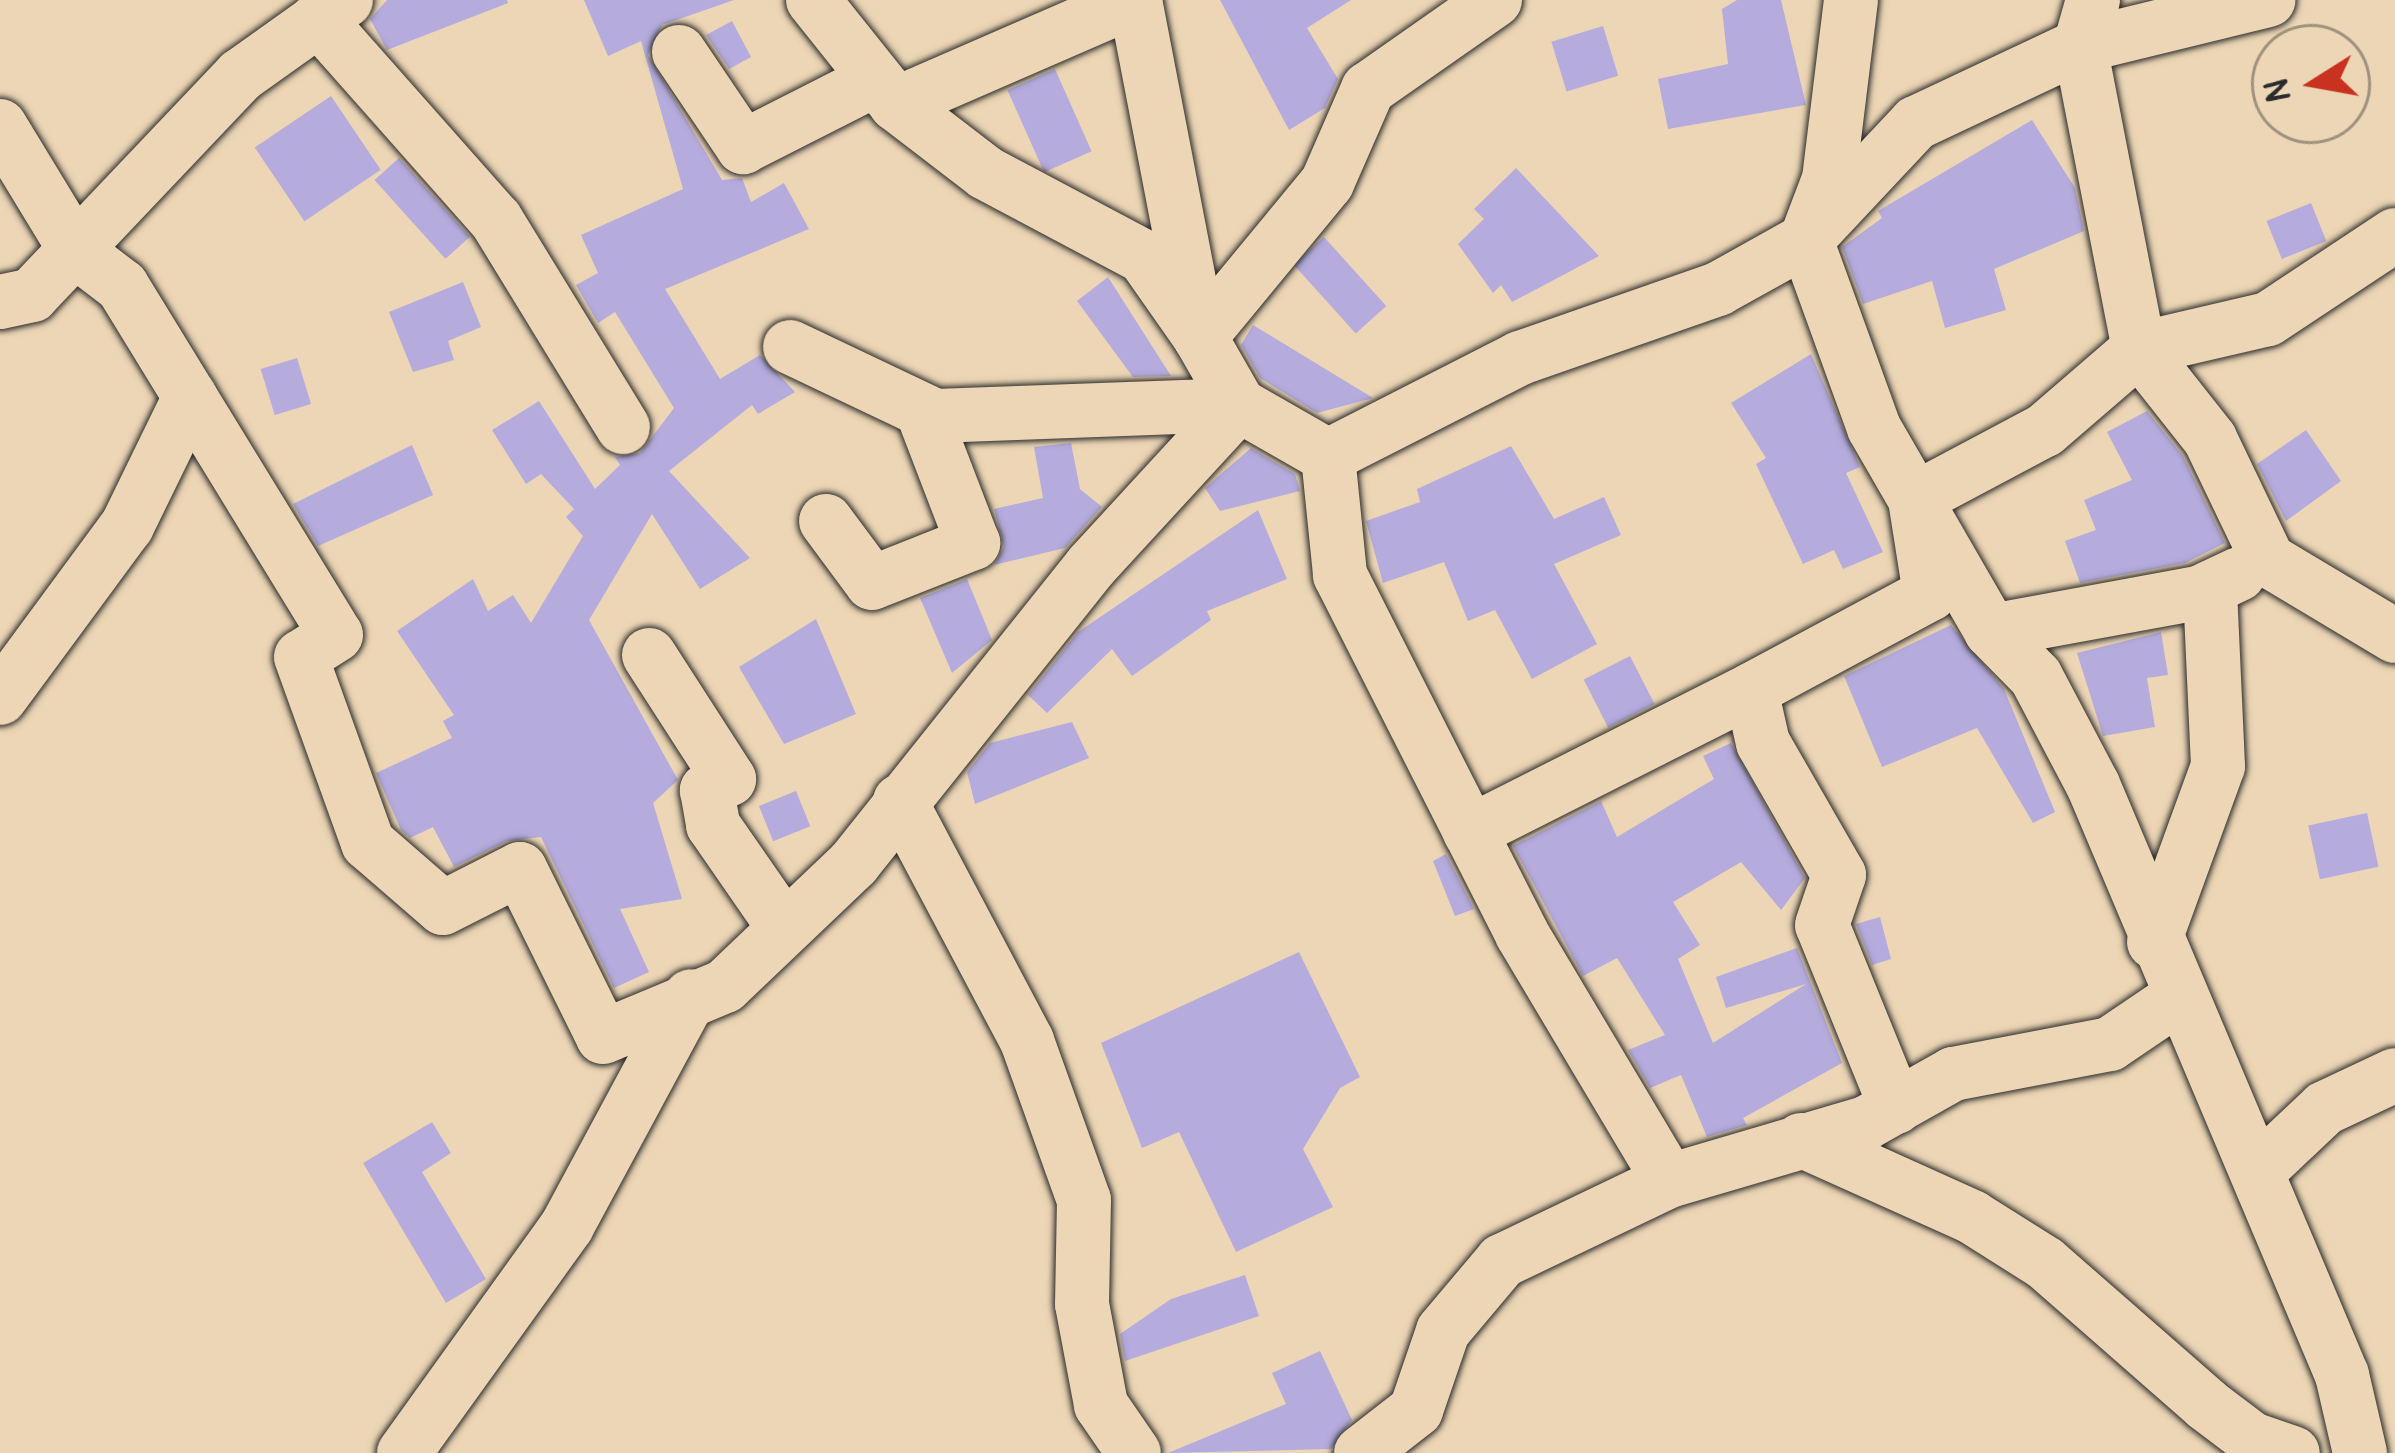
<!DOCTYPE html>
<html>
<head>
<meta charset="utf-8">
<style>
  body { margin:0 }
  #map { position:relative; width:2395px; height:1453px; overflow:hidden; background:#ecd6b5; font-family:Pangolin,sans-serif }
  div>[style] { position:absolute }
  .building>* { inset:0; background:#b5acdd; transform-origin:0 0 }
  .roads { filter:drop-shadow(0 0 3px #2b2b2b) drop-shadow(0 0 3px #2b2b2b) }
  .minor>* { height:54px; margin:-27px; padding:0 27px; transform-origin:27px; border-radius:27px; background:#ecd6b5 }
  span { translate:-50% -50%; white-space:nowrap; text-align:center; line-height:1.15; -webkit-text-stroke:10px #ecd6b5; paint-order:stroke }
  .north { position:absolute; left:2251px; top:24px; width:120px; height:120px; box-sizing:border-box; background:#ecd6b5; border:3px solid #9f927e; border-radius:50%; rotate:259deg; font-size:33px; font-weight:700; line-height:48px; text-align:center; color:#2b2b2b }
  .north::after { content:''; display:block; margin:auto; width:42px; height:54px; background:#c8321e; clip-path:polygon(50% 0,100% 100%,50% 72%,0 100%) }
</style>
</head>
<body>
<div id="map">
  <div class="building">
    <i style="clip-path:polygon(387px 0,507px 0,508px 3px,387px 50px,370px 19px)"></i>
    <i style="clip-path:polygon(584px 0,734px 0,662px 25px,648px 55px,722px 180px,742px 178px,751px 202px,784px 183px,809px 229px,665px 289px,720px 379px,760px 355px,795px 392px,758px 414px,752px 405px,669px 471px,750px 558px,700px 589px,652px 514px,589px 620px,678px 780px,653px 803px,682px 899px,620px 909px,649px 972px,614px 988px,541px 837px,507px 841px,454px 867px,433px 827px,410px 838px,401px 830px,376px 773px,452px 738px,443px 721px,454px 715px,397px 631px,473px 579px,488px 611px,513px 595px,531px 623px,583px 536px,566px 517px,574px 509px,541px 474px,526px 484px,492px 430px,539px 401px,595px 489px,620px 465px,615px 457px,640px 453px,674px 408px,615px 312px,598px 323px,576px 285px,598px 273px,581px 235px,683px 189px,641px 41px,608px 56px)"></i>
    <i style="clip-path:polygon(1220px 0,1351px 0,1307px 28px,1338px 79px,1325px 108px,1289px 130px)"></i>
    <i style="clip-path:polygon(1737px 0,1781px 0,1806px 105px,1668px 129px,1658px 79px,1728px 64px,1722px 9px)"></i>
    <i style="clip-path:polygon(732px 21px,751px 57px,729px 69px,706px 35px)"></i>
    <i style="left:1603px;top:26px;width:52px;height:54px;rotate:73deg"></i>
    <i style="left:1055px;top:69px;width:90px;height:52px;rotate:66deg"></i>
    <i style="left:331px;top:96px;width:89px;height:92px;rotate:56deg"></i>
    <i style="clip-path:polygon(2032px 120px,2075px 188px,2084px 231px,1994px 269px,2006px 310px,1945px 328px,1932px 281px,1863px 304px,1842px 247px,1882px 218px,1878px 211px)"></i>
    <i style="left:399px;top:158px;width:106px;height:33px;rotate:48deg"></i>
    <i style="clip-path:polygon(1516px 168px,1599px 256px,1512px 302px,1501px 285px,1493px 293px,1458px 244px,1484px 219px,1474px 209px)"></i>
    <i style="left:2311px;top:203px;width:41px;height:48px;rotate:68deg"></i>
    <i style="left:1324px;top:237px;width:93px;height:41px;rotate:48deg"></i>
    <i style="clip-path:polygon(1108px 277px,1171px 376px,1133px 377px,1077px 301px)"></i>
    <i style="clip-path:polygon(463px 282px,481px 327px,448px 341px,454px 360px,413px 372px,389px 312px)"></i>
    <i style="clip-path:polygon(1253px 325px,1373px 398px,1317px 413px,1260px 378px,1241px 345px)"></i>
    <i style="clip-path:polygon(1811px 354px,1860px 467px,1846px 473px,1883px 552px,1843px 569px,1834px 550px,1803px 564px,1756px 464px,1766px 458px,1731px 403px)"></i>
    <i style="left:297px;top:358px;width:48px;height:38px;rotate:73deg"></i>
    <i style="clip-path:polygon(2147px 411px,2183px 456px,2225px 543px,2185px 563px,2080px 583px,2065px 541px,2096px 530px,2084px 500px,2132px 480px,2107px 432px)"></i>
    <i style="clip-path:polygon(2306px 430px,2341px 481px,2286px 521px,2257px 464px)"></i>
    <i style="clip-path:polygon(1071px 443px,1080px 489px,1102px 507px,1065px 548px,994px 565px,1004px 547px,994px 509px,1043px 498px,1034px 447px)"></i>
    <i style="clip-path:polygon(412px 445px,433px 495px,318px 546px,293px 504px)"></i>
    <i style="clip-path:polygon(1511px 446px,1554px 519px,1604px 497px,1621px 535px,1554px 564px,1597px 644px,1532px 679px,1495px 610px,1468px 621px,1444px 562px,1383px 583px,1366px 521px,1420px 502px,1417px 489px)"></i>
    <i style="clip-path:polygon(1251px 448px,1295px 474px,1300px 491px,1220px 511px,1205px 488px)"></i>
    <i style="clip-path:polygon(1258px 510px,1287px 579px,1207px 611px,1211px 620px,1132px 676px,1112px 649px,1047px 713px,1028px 695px,1078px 632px)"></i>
    <i style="clip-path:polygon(967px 579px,992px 640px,952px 673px,920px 598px)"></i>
    <i style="clip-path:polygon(816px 619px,856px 714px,784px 744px,739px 667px)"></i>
    <i style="clip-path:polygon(1951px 625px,2004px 689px,2055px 812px,2033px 823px,1977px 728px,1882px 767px,1844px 676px)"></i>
    <i style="clip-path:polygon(2161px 632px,2168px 675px,2147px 678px,2155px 727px,2103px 736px,2077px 653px)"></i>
    <i style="left:1630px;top:656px;width:54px;height:52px;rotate:63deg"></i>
    <i style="clip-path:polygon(1072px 722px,1089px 758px,975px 804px,967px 772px,990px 743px)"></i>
    <i style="clip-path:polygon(1731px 743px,1805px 878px,1781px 910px,1741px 862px,1673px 902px,1700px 945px,1678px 959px,1713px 1043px,1806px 984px,1726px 1008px,1716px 977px,1797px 948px,1842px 1063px,1743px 1118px,1747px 1125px,1707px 1137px,1681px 1075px,1650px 1088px,1628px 1050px,1665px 1035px,1617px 958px,1583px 976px,1513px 846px,1601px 801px,1617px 837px,1714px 779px,1703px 756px)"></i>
    <i style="left:796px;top:791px;width:38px;height:40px;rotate:68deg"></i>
    <i style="left:2367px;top:813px;width:55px;height:60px;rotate:78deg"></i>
    <i style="clip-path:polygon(1446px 854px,1474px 909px,1455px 916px,1433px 861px)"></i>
    <i style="clip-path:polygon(1880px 917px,1891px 959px,1872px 965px,1856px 924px)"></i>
    <i style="clip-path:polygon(1299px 952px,1360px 1077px,1340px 1088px,1303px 1149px,1333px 1207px,1236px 1252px,1179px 1132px,1142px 1148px,1101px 1043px)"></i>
    <i style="clip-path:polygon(432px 1122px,451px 1153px,422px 1172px,486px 1279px,446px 1303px,363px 1163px)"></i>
    <i style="clip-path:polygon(1245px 1275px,1259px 1316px,1125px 1361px,1120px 1334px,1171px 1299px)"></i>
    <i style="clip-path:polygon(1320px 1351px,1352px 1420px,1331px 1449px,1168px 1453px,1286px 1404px,1272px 1373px)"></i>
  </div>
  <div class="roads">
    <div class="minor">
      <i style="left:813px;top:0;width:133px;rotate:51.4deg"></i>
      <i style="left:896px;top:104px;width:113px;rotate:37.5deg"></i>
      <i style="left:986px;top:173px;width:179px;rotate:28deg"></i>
      <i style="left:1144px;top:257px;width:98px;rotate:55deg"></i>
      <i style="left:1200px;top:337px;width:200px;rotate:-50.5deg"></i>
      <i style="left:1327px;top:183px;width:103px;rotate:-66.4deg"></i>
      <i style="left:1368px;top:89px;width:155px;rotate:-35deg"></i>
      <i style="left:1135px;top:0;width:343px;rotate:79.1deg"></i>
      <i style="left:1200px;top:337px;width:78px;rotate:60.2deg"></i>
      <i style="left:1239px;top:405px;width:103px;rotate:29.8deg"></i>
      <i style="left:1328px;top:456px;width:216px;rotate:-27deg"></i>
      <i style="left:1520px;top:358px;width:210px;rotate:-19.2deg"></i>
      <i style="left:1718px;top:289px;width:101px;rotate:-29.1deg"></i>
      <i style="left:1806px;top:240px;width:161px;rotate:-46.8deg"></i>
      <i style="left:1916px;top:123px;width:181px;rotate:-25.2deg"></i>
      <i style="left:2080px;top:46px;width:194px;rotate:-13.7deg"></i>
      <i style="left:1851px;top:0;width:180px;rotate:97deg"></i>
      <i style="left:1829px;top:179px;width:65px;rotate:110.7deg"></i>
      <i style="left:1806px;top:240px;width:200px;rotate:70.1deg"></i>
      <i style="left:1874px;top:428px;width:234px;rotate:60deg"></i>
      <i style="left:1991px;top:631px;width:64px;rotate:45.6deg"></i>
      <i style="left:2036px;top:677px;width:122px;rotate:62.2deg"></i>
      <i style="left:2093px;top:785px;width:640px;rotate:67.12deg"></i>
      <i style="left:2342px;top:1375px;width:80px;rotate:77deg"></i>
      <i style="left:2093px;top:0;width:48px;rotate:105.8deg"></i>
      <i style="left:2080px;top:46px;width:309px;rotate:79deg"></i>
      <i style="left:2139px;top:349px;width:115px;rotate:51.7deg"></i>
      <i style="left:2210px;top:439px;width:134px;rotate:64.4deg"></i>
      <i style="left:2268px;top:560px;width:148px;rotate:30.9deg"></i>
      <i style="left:318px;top:19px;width:268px;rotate:48.5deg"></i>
      <i style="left:496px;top:220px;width:243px;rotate:58.5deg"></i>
      <i style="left:679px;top:52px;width:115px;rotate:56deg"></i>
      <i style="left:743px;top:147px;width:148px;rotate:-26.9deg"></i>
      <i style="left:896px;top:104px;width:261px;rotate:-23.5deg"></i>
      <i style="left:0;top:126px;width:146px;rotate:58.7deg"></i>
      <i style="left:76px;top:251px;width:58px;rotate:37.3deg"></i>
      <i style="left:122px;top:286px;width:409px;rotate:58.5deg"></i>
      <i style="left:336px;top:635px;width:41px;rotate:147.8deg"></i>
      <i style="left:301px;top:657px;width:198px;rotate:70.2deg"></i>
      <i style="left:368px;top:843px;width:99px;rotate:40.9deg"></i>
      <i style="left:443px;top:908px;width:86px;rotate:-26.9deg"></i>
      <i style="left:520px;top:869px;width:187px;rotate:63.7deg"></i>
      <i style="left:603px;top:1037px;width:132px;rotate:-22.7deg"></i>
      <i style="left:725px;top:986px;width:178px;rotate:-43.6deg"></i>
      <i style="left:854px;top:863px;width:380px;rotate:-51.4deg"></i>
      <i style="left:1091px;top:566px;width:219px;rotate:-47.4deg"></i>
      <i style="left:0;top:302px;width:33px;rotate:-12deg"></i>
      <i style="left:32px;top:295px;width:303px;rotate:-46.5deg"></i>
      <i style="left:241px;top:75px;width:129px;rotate:-35.5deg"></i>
      <i style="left:790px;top:347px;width:161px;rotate:25.4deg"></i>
      <i style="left:935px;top:416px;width:304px;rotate:-2.1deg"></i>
      <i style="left:1328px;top:456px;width:120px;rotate:84.2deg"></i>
      <i style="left:1340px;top:575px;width:402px;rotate:63.1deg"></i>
      <i style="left:1522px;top:934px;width:287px;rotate:59.2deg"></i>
      <i style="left:826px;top:521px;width:77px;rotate:53.4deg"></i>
      <i style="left:872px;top:583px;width:109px;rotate:-21.6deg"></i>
      <i style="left:973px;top:543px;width:142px;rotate:-111deg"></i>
      <i style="left:1991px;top:631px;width:211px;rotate:-10.4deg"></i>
      <i style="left:2199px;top:593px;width:44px;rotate:-25.4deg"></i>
      <i style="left:649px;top:655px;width:148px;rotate:57.2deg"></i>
      <i style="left:729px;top:779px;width:25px;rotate:153deg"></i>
      <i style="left:707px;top:790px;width:36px;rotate:80deg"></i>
      <i style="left:713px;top:825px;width:123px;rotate:55.3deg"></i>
      <i style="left:0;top:698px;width:214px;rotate:-53.6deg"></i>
      <i style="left:127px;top:526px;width:144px;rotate:-64deg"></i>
      <i style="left:900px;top:801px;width:272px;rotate:62.1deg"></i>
      <i style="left:1027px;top:1041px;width:169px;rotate:70.3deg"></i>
      <i style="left:1084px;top:1200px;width:104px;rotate:91.1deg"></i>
      <i style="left:1082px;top:1304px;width:103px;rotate:79.3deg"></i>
      <i style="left:1101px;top:1405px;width:58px;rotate:55.5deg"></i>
      <i style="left:1470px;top:832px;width:315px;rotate:-26.8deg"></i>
      <i style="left:2154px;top:942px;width:187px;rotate:-70deg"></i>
      <i style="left:2218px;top:766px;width:178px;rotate:-92.6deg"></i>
      <i style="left:1896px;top:1107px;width:196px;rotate:-112.1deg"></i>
      <i style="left:1822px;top:925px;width:53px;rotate:-71.2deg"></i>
      <i style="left:1839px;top:875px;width:152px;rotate:-119.9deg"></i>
      <i style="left:1763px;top:743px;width:54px;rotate:-102.8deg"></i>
      <i style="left:1751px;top:690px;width:203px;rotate:-28.2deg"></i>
      <i style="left:1930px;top:594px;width:96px;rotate:-99deg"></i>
      <i style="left:1915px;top:499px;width:147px;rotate:-28deg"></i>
      <i style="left:2045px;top:430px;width:124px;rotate:-40.8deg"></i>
      <i style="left:2139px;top:349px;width:132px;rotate:-13.1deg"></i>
      <i style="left:2268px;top:319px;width:152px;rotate:-33.5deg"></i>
      <i style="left:1801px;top:1140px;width:188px;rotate:24.2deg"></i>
      <i style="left:1972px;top:1217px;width:86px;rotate:32.2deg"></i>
      <i style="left:2045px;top:1263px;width:215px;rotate:41.2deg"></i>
      <i style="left:2207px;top:1405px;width:56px;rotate:37.1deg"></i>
      <i style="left:2252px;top:1439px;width:43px;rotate:18.9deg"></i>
      <i style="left:2257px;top:1172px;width:93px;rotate:-43.3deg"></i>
      <i style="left:2325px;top:1108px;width:77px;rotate:-25.2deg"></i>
      <i style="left:404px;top:1453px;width:279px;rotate:-54.3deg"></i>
      <i style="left:567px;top:1226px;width:261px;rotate:-61.7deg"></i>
      <i style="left:1361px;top:1453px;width:70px;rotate:-38deg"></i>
      <i style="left:1416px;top:1410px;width:83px;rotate:-71.1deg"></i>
      <i style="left:1443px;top:1331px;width:92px;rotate:-49.9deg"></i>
      <i style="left:1502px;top:1261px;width:185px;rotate:-25.6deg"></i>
      <i style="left:1669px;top:1181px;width:205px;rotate:-16.4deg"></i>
      <i style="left:1866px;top:1123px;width:100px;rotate:-29.4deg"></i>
      <i style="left:1953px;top:1074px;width:160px;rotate:-10.8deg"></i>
      <i style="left:2110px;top:1044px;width:82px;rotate:-34.1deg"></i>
    </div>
  </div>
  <div class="north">N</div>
</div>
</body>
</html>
